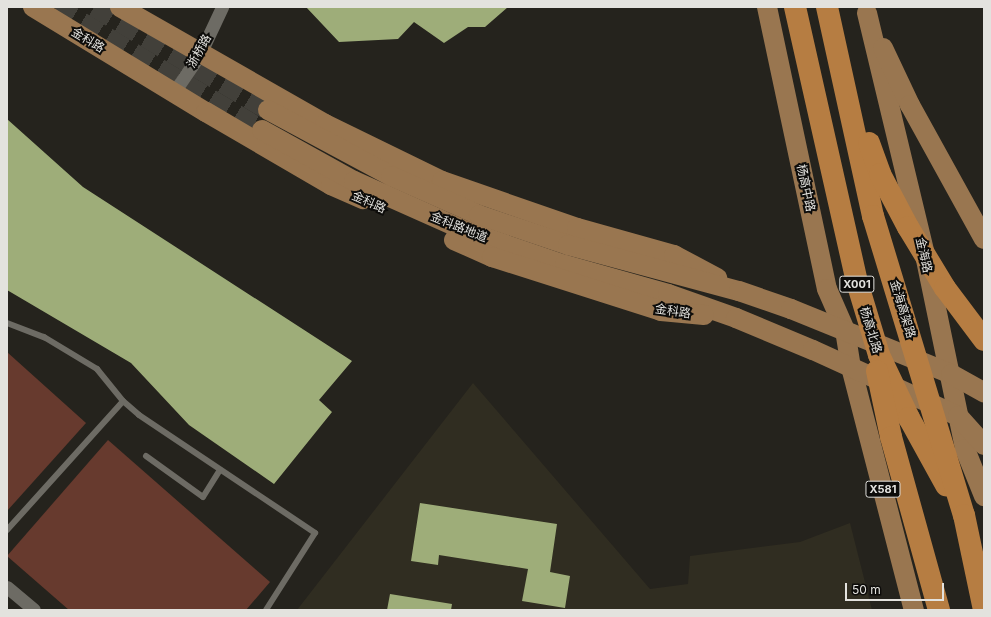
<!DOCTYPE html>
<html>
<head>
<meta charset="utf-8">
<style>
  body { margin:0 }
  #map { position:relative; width:991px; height:617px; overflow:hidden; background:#25231d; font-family:Inter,"Noto Sans SC",sans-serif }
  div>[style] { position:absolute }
  .built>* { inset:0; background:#302d21 }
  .green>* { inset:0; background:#673a2e }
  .building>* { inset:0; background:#9ead79 }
  .primary-tunnel>* { height:20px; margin-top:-10px; transform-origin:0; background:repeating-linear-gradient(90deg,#42403a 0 20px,transparent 0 30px) }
  .lane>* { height:6px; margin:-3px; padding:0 3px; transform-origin:3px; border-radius:3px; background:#6d6b64 }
  .street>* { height:13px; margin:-6.5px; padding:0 6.5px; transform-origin:6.5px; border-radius:6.5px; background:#6d6b64 }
  .primary>* { height:20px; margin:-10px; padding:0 10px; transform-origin:10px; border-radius:10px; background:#997650 }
  .highway>* { height:22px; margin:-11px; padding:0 11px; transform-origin:11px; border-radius:11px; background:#b67d42 }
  span { translate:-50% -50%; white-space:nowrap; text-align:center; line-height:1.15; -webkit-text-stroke:4px #0d0c0a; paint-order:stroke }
  .shield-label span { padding:1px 3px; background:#0d0c0a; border:1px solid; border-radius:3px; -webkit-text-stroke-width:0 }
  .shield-label { font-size:11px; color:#e3e2de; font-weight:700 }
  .street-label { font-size:12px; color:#e3e2de }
  .frame { position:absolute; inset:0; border:8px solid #e3e2de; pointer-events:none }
  .scale { position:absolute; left:845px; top:583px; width:99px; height:18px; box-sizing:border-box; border:2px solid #e3e2de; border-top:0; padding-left:5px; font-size:12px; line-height:14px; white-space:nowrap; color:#e3e2de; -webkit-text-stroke:3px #0d0c0a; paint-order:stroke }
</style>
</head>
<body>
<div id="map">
  <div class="built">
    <i style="clip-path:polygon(473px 383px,650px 589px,688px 584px,690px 556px,800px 542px,850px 523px,872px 610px,297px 610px)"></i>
  </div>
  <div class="green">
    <i style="clip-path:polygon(7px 352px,86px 423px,7px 511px)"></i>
    <i style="clip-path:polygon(108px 440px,270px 582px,246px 610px,69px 610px,7px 556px)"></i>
  </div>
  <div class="building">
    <i style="clip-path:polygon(306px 7px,508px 7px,485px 27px,468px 27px,444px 43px,414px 22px,398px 39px,339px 42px)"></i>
    <i style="clip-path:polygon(7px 119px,83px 187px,352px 361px,319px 400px,332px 412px,274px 484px,189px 425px,131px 363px,7px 290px)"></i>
    <i style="clip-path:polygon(420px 503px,557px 524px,550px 572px,570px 576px,565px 608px,522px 601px,528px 569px,439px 555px,438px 565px,411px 561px)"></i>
    <i style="clip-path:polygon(390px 594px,452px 604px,451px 610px,387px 610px)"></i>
  </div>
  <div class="primary-tunnel">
    <i style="left:56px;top:7px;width:240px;rotate:30.8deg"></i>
    <i style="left:94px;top:7px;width:202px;rotate:30.6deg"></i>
  </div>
  <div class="lane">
    <i style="left:7px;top:323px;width:40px;rotate:21deg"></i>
    <i style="left:44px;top:337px;width:62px;rotate:31.1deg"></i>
    <i style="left:97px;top:369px;width:41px;rotate:50.9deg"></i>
    <i style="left:146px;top:456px;width:70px;rotate:35.7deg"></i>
    <i style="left:203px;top:497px;width:32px;rotate:-58deg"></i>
    <i style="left:7px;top:530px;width:173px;rotate:-48deg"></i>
    <i style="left:123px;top:401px;width:21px;rotate:41deg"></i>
    <i style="left:139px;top:415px;width:212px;rotate:33.8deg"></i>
    <i style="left:315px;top:533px;width:91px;rotate:122.5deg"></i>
  </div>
  <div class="street">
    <i style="left:174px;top:92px;width:46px;rotate:-55.6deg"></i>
    <i style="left:200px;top:54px;width:52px;rotate:-64.9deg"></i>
    <i style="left:7px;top:587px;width:35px;rotate:40deg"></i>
  </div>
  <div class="primary">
    <i style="left:33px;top:7px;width:202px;rotate:31.3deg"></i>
    <i style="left:206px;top:112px;width:145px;rotate:30.3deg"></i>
    <i style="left:331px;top:185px;width:35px;rotate:24deg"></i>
    <i style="left:120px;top:7px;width:236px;rotate:29.7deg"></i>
    <i style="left:325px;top:124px;width:130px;rotate:26deg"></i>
    <i style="left:442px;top:181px;width:143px;rotate:19.2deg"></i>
    <i style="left:577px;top:228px;width:101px;rotate:15.6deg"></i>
    <i style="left:674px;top:255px;width:49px;rotate:28.1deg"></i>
    <i style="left:767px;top:7px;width:288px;rotate:78deg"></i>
    <i style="left:827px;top:289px;width:45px;rotate:66.3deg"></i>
    <i style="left:845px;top:330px;width:37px;rotate:81deg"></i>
    <i style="left:851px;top:367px;width:251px;rotate:75.5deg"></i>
    <i style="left:867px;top:13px;width:249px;rotate:76.5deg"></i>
    <i style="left:925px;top:255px;width:198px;rotate:78.3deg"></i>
    <i style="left:965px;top:449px;width:51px;rotate:68deg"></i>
    <i style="left:883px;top:48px;width:63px;rotate:64.7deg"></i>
    <i style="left:910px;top:105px;width:153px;rotate:61.1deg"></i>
    <i style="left:268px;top:110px;width:140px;rotate:28.2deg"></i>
    <i style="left:391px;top:176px;width:96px;rotate:23.9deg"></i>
    <i style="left:479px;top:215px;width:94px;rotate:18.6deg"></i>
    <i style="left:568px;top:245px;width:177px;rotate:15.1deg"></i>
    <i style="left:739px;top:291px;width:55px;rotate:19.1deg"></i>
    <i style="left:791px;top:309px;width:173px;rotate:22.1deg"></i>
    <i style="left:951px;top:374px;width:38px;rotate:29deg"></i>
    <i style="left:262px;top:130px;width:105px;rotate:29deg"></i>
    <i style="left:354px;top:181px;width:123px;rotate:24.1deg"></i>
    <i style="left:466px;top:231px;width:105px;rotate:19deg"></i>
    <i style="left:565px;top:265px;width:107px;rotate:15.7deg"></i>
    <i style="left:668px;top:294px;width:72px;rotate:19.4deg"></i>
    <i style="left:736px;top:318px;width:83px;rotate:22.6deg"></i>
    <i style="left:813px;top:350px;width:159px;rotate:24.5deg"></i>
    <i style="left:958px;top:416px;width:39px;rotate:48deg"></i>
    <i style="left:454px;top:240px;width:42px;rotate:24.1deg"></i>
    <i style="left:492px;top:257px;width:177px;rotate:17.7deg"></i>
    <i style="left:661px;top:311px;width:43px;rotate:5.3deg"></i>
  </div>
  <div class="highway">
    <i style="left:795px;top:7px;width:282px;rotate:77.3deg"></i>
    <i style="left:857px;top:282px;width:76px;rotate:73.2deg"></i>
    <i style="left:879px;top:355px;width:70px;rotate:64.5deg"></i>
    <i style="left:909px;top:418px;width:77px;rotate:61.1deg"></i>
    <i style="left:827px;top:7px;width:214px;rotate:77.6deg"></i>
    <i style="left:873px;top:216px;width:313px;rotate:73.1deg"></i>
    <i style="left:964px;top:515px;width:97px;rotate:78.1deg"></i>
    <i style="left:869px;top:143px;width:33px;rotate:70deg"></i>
    <i style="left:880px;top:174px;width:60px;rotate:62.2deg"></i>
    <i style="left:908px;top:227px;width:71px;rotate:58.8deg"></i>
    <i style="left:945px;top:288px;width:65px;rotate:53.1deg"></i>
    <i style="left:877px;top:371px;width:67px;rotate:78deg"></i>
    <i style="left:891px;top:437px;width:180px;rotate:74.5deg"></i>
  </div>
  <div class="shield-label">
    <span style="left:857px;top:284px">X001</span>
    <span style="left:883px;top:489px">X581</span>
  </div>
  <div class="street-label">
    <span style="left:88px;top:40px;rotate:31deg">金科路</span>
    <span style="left:199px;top:51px;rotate:-61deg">浙桥路</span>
    <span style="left:806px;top:188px;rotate:78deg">杨高中路</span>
    <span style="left:369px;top:202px;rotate:24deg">金科路</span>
    <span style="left:459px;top:227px;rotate:22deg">金科路地道</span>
    <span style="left:924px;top:255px;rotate:77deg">金海路</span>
    <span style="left:903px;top:309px;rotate:73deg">金海高架路</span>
    <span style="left:673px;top:311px;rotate:8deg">金科路</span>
    <span style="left:871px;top:330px;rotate:73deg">杨高北路</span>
  </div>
  <div class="frame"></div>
  <div class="scale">50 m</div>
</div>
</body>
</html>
